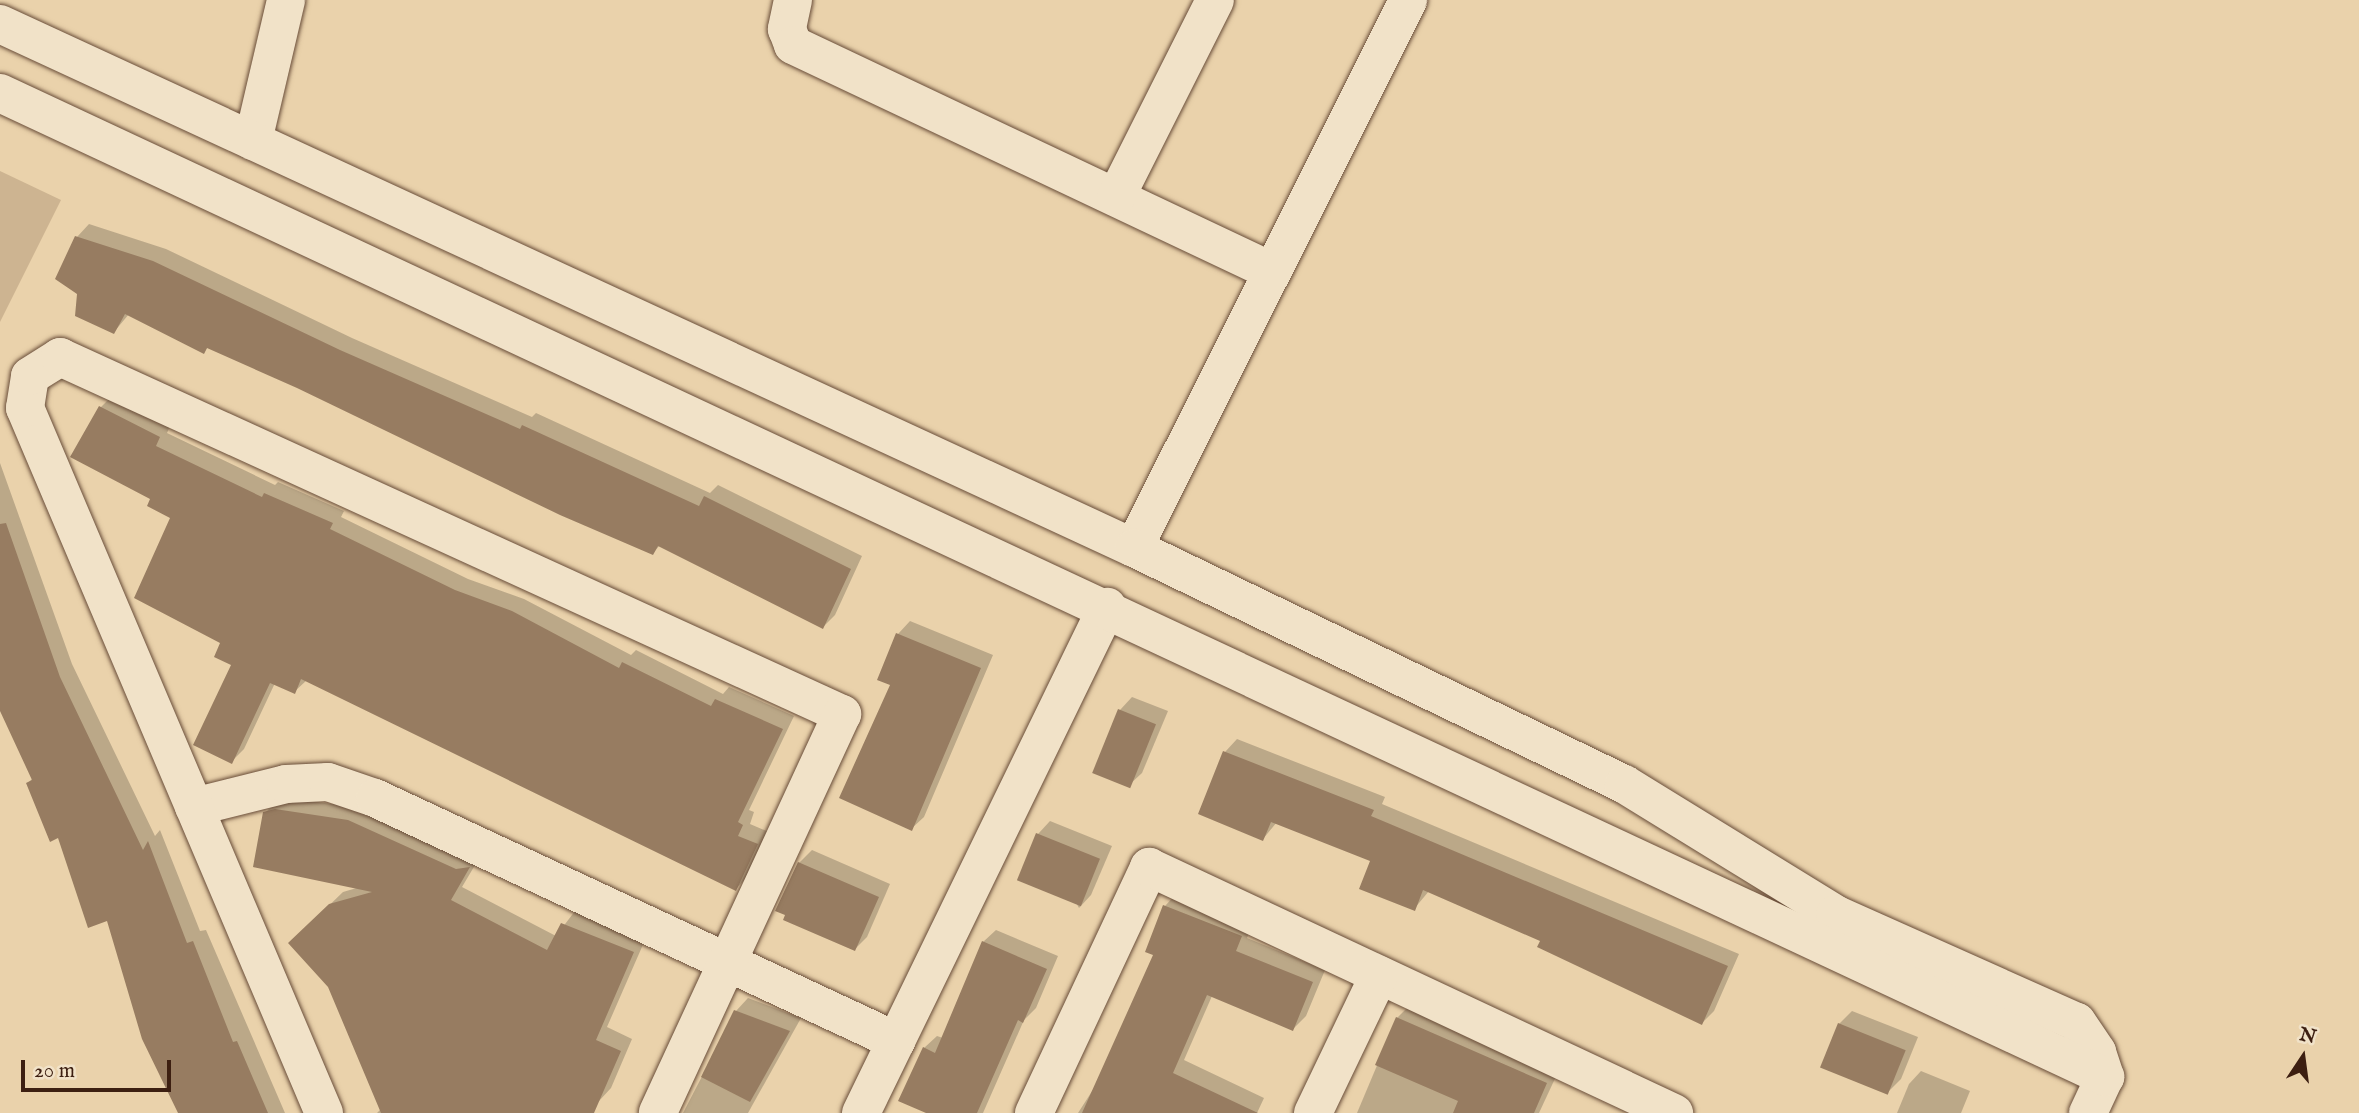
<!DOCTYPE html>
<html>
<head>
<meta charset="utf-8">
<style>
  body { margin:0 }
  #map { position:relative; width:2359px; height:1113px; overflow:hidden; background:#ead2ab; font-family:"IM FELL English",serif }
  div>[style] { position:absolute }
  .green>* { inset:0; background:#cdb491 }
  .shadow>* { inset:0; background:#0003 }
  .building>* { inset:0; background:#977c61; transform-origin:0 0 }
  .roads { filter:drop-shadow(0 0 2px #684c38) drop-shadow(0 0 2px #684c38) }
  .street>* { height:38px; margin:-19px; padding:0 19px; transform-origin:19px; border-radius:19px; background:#f1e2c8 }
  .secondary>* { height:38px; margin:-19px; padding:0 19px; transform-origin:19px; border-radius:19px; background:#f1e2c8 }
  span { translate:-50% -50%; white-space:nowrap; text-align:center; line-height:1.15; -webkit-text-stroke:5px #f1e2c8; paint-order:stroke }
  .north { position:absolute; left:2268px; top:1022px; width:70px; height:70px; -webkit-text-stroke:5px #f1e2c8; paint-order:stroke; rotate:13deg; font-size:19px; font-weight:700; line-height:28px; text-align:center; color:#3d1f11 }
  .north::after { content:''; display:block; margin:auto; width:24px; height:32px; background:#3d1f11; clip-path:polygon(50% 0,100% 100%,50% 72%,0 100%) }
  .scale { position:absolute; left:21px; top:1060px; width:150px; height:32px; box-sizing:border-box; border:4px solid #3d1f11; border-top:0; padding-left:9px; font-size:21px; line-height:24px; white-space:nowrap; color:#3d1f11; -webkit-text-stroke:5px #f1e2c8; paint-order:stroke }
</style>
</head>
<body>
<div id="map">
  <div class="green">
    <i style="clip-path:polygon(0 171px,61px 200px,0 322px)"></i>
  </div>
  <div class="shadow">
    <i style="clip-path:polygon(89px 224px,166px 249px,352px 338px,532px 417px,536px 413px,710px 493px,718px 485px,862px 556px,835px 615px,823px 627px,660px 545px,653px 553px,298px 387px,208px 347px,203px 352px,129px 314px,114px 332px,79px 294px,77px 237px)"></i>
    <i style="clip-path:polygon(113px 395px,171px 424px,167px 433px,275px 485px,278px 482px,344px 511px,341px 517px,468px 579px,524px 599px,631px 655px,636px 650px,723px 694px,729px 687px,794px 716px,749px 810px,754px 812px,750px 824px,769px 832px,748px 876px,736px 889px,307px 680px,294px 692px,275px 683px,244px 749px,232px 761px,234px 664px,172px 517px,153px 498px,72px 457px,101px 407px)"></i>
    <i style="clip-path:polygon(0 463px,72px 664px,155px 836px,160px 830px,200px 931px,206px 930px,285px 1113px,180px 1113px,108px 919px,28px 783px,33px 778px,0 707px)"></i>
    <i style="clip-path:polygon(910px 621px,993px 655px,924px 817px,911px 829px,892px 684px,880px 679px,898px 634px)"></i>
    <i style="clip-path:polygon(1132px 697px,1168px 711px,1142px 773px,1129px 785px,1095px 772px,1120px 710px)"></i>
    <i style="clip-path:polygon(1237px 739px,1385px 797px,1382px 804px,1739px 954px,1714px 1011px,1702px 1023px,1542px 940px,1429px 891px,1414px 909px,1372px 860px,1277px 822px,1263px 839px,1225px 752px)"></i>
    <i style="clip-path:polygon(288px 798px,361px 808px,481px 855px,462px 887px,556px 936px,575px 911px,645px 940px,607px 1027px,632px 1039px,611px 1088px,599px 1101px,560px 1113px,377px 1113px,381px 1109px,330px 986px,290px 943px,343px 892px,360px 887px,265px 813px,278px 800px)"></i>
    <i style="clip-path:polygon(1050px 821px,1112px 846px,1091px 895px,1079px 908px,1038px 834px)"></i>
    <i style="clip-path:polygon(812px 850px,890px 884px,867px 937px,855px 949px,799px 863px)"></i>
    <i style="clip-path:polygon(1177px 893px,1253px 923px,1247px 938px,1325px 970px,1306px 1016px,1293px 1029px,1212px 996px,1184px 1060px,1264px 1098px,1257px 1113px,1078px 1113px,1096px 1085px,1155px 954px,1165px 906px)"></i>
    <i style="clip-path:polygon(996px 930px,1058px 956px,1036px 1008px,1024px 1020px,983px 1113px,931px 1113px,924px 1048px,937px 1036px,943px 1038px,983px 942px)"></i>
    <i style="clip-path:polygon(748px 998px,801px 1018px,748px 1113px,683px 1113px,736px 1011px)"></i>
    <i style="clip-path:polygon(1410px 1005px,1559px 1070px,1539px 1113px,1357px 1113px,1397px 1018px)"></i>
    <i style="clip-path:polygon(1852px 1011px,1918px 1037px,1901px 1079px,1888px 1092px,1839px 1024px)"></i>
    <i style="clip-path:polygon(1921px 1071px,1970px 1091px,1961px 1113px,1897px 1113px,1909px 1084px)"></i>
  </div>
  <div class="building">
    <i style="clip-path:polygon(75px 236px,153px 261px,340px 350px,520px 429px,522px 425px,699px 506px,704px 496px,851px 569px,823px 629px,658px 546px,653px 555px,560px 515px,297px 388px,207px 348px,204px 354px,125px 314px,114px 334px,75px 316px,77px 294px,55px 279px)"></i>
    <i style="clip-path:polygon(99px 406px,160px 437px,156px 446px,262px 497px,264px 493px,333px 523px,330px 529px,455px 590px,512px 611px,619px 668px,622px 662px,711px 706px,715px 699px,783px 729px,738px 822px,743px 825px,738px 836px,758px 844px,736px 891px,301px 679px,295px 694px,270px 683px,232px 764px,193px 745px,231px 665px,214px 657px,220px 643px,134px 598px,170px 518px,147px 506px,150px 499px,70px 457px)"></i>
    <i style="clip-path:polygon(6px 523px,60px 677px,143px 850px,148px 841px,187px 943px,193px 941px,233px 1042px,237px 1041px,268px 1113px,178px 1113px,142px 1039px,107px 921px,88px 928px,58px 838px,50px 842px,26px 783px,32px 780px,0 711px,0 524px)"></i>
    <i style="clip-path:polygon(896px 633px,981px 668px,912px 831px,839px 798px,890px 685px,877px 680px)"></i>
    <i style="left:1118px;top:709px;width:41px;height:69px;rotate:22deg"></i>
    <i style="clip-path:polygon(1223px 751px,1374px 810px,1371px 816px,1728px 966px,1702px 1025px,1537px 947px,1540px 941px,1423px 890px,1415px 911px,1359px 889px,1370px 861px,1271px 822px,1263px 841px,1198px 814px)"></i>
    <i style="clip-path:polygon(275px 809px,348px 820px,456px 869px,470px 867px,451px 900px,547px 950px,561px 923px,634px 952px,596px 1040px,621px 1051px,594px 1113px,381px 1113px,328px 987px,288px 943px,329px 904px,372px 892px,253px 867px,263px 812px)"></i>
    <i style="left:1036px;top:833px;width:69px;height:51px;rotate:22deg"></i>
    <i style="clip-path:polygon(798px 862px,879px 897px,855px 951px,783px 920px,785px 915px,775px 911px)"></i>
    <i style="clip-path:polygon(1163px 905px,1242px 936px,1236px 951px,1313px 982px,1293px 1031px,1207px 995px,1173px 1073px,1258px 1113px,1082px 1113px,1153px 955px,1145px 952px)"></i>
    <i style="clip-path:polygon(982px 941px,1047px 969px,1023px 1023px,1018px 1020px,977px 1113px,926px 1113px,898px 1101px,923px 1047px,935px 1053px)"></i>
    <i style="clip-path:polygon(734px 1010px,790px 1031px,750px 1102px,701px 1077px)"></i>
    <i style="clip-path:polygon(1396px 1017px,1547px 1083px,1534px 1113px,1453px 1113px,1458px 1101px,1375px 1065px)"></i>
    <i style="left:1838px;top:1023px;width:73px;height:48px;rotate:22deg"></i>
  </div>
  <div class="roads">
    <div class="street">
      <i style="left:793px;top:0;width:30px;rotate:102deg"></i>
      <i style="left:787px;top:29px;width:17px;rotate:69deg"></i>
      <i style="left:793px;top:45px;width:529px;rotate:25.3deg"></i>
      <i style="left:253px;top:141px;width:145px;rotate:-76.8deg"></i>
      <i style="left:1116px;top:197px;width:220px;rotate:-63.3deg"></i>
      <i style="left:1134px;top:548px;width:613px;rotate:-63.43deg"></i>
      <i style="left:194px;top:807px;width:95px;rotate:-14deg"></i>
      <i style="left:286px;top:784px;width:42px;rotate:-2.7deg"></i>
      <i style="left:328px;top:782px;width:50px;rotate:18.8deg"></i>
      <i style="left:375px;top:798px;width:575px;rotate:25deg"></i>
      <i style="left:324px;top:1113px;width:766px;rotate:-112.98deg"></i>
      <i style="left:25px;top:408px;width:32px;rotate:-81deg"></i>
      <i style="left:30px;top:376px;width:36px;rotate:-32deg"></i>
      <i style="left:60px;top:357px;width:860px;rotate:24.54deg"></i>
      <i style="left:842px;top:714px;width:439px;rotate:114.8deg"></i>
      <i style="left:861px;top:1113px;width:563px;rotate:-64.07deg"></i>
      <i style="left:1034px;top:1113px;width:272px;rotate:-64.9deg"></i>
      <i style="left:1149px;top:867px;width:580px;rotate:25.11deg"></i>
      <i style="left:1313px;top:1113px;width:153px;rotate:-64.4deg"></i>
      <i style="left:2088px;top:1113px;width:40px;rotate:-65deg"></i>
    </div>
    <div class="secondary">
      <i style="left:0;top:24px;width:1249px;rotate:24.8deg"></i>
      <i style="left:1134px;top:548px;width:544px;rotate:25.72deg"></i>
      <i style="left:1624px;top:784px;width:248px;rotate:31.6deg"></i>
      <i style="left:1835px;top:914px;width:265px;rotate:24.1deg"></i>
      <i style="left:2077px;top:1022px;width:36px;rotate:56deg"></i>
      <i style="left:2097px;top:1052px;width:26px;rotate:72deg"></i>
      <i style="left:0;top:93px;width:2324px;rotate:25.05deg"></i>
    </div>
  </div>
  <div class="north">N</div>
  <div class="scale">20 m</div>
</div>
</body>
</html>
